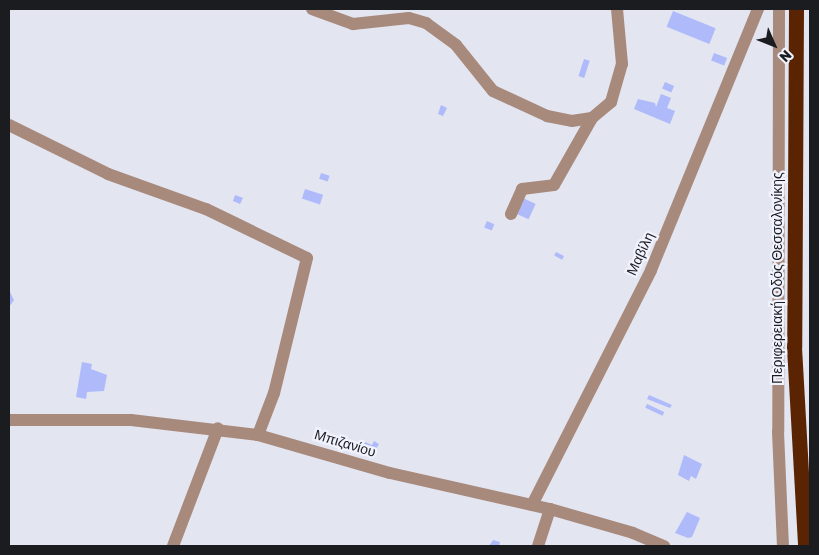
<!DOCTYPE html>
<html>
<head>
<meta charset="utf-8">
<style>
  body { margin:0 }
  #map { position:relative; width:819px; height:555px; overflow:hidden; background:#e3e5f1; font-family:Rubik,sans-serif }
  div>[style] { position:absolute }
  .building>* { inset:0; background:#aebaf9; transform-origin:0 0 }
  .minor>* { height:12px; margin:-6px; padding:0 6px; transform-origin:6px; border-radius:6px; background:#a88a7d }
  .highway>* { height:15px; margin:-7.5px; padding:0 7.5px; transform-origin:7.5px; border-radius:7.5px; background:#5a2302 }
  span { translate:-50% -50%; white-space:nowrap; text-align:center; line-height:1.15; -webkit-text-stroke:4.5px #f0f3fe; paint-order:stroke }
  .street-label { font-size:14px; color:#1b1c20 }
  .frame { position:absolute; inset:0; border:10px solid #1b1c20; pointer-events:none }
  .north { position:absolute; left:749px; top:20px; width:50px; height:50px; -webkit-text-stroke:4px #f0f3fe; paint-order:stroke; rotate:134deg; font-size:14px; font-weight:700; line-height:20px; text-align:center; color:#1b1c20 }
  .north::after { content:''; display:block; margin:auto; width:18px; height:22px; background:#1b1c20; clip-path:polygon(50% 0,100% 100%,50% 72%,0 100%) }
</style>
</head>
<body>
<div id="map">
  <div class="building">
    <i style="left:673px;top:11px;width:46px;height:17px;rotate:22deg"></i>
    <i style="left:714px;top:53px;width:14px;height:8px;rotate:21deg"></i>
    <i style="left:584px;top:59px;width:6px;height:18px;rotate:18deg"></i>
    <i style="left:665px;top:82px;width:10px;height:7px;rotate:24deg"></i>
    <i style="clip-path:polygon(661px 94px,671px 98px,667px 108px,675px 111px,670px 124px,634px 109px,638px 99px,655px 103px,656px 107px)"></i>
    <i style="clip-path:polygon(441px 105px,447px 108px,443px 116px,438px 114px)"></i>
    <i style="left:321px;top:173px;width:9px;height:6px;rotate:18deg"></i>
    <i style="left:305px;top:189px;width:19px;height:10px;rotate:18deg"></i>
    <i style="clip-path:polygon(235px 195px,243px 198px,240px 204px,233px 201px)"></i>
    <i style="left:523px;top:198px;width:14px;height:17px;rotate:25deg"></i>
    <i style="left:487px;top:221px;width:8px;height:7px;rotate:23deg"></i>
    <i style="left:556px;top:252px;width:9px;height:4px;rotate:27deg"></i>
    <i style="clip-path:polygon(9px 290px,14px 300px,9px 307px)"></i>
    <i style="clip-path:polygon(82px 362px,92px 364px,91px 369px,107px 375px,104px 391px,87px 392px,86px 399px,76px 397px)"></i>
    <i style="clip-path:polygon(649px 395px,672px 405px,670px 408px,647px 399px)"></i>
    <i style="left:647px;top:404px;width:19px;height:4px;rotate:25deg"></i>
    <i style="clip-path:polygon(374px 441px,379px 444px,373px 455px,361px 450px,365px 442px,372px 445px)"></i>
    <i style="clip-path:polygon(684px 455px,702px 464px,696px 479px,691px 476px,689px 481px,678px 475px)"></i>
    <i style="clip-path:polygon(687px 512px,700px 518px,692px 537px,688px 538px,675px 533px)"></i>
    <i style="clip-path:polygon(493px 540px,500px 542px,499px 546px,489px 546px)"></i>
  </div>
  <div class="minor">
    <i style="left:312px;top:9px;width:44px;rotate:20.1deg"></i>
    <i style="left:353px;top:24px;width:56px;rotate:-6.1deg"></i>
    <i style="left:409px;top:18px;width:18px;rotate:16deg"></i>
    <i style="left:426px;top:23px;width:37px;rotate:36deg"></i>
    <i style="left:456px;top:45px;width:59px;rotate:51.2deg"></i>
    <i style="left:493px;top:91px;width:60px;rotate:24.8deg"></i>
    <i style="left:547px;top:116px;width:25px;rotate:11deg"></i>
    <i style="left:572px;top:121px;width:20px;rotate:-9deg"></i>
    <i style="left:592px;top:118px;width:25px;rotate:-40deg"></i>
    <i style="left:611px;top:102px;width:40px;rotate:-74deg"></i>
    <i style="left:622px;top:64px;width:55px;rotate:-95.2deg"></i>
    <i style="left:779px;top:9px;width:423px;rotate:90.1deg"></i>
    <i style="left:778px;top:432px;width:114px;rotate:87.5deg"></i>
    <i style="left:9px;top:125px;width:110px;rotate:26.3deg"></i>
    <i style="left:108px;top:174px;width:104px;rotate:19.7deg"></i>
    <i style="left:206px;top:209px;width:112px;rotate:25.9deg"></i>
    <i style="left:307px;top:258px;width:139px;rotate:103.7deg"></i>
    <i style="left:274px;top:393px;width:45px;rotate:110.9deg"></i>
    <i style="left:511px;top:214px;width:27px;rotate:-66deg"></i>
    <i style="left:522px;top:189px;width:32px;rotate:-7deg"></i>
    <i style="left:554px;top:185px;width:77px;rotate:-60.4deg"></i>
    <i style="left:9px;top:420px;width:122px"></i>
    <i style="left:131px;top:420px;width:128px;rotate:6.7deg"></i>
    <i style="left:258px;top:435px;width:137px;rotate:16.1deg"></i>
    <i style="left:390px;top:473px;width:164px;rotate:12.7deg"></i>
    <i style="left:550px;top:509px;width:86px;rotate:16.1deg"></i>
    <i style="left:633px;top:533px;width:34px;rotate:23deg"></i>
    <i style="left:532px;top:505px;width:263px;rotate:-63.1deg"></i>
    <i style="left:651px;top:270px;width:282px;rotate:-67.7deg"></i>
    <i style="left:173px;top:546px;width:126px;rotate:-69.1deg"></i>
    <i style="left:538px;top:546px;width:39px;rotate:-72deg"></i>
  </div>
  <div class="highway">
    <i style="left:796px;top:9px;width:338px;rotate:90.3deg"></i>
    <i style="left:794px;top:347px;width:199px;rotate:86.8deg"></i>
  </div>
  <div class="street-label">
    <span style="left:641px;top:254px;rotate:-65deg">Μαβίλη</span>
    <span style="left:778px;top:278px;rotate:-90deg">Περιφερειακή Οδός Θεσσαλονίκης</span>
    <span style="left:345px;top:444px;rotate:17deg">Μπιζανίου</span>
  </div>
  <div class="frame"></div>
  <div class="north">N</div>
</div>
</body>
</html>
